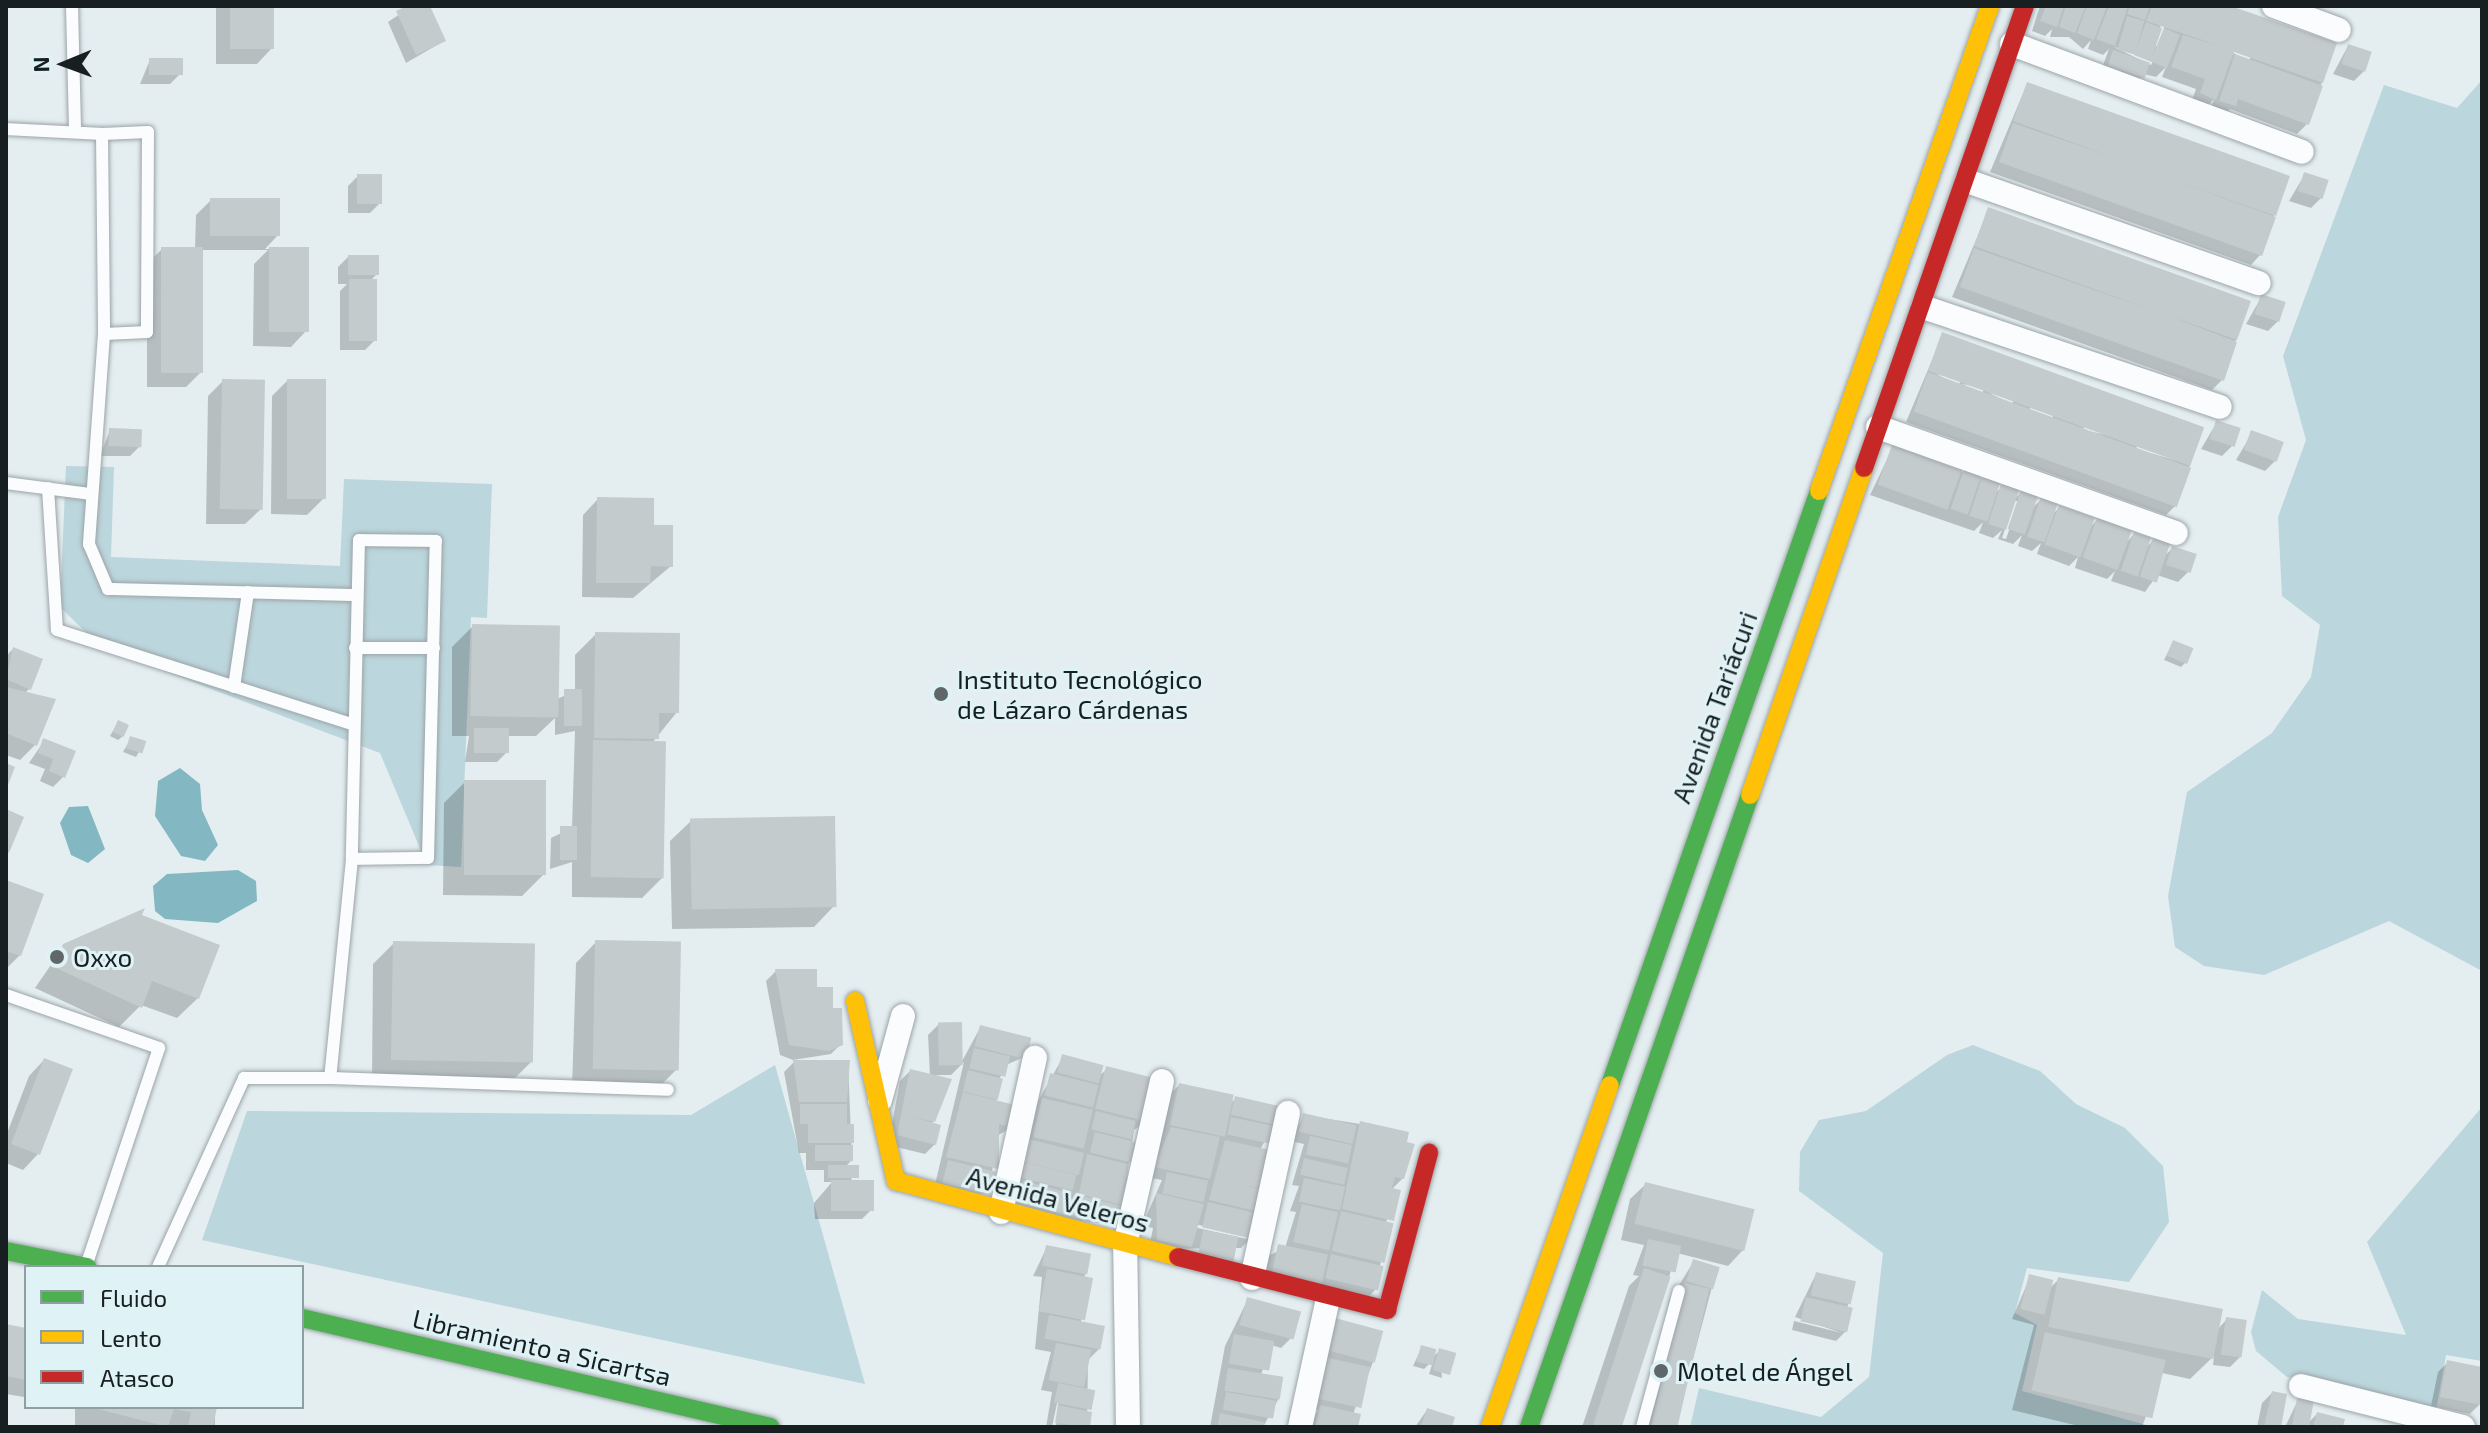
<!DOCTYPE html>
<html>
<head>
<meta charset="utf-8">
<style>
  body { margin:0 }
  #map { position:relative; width:2488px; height:1433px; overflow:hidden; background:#e4eef1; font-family:"Exo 2",sans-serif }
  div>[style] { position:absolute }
  .green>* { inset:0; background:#bbd6dc }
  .water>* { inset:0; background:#83b8c2 }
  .shadow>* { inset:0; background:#0003; transform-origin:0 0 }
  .building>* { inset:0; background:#c4cbcd; transform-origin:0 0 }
  .roads { filter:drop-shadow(0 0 2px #9ca4a7) drop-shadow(0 0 2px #9ca4a7) }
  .lane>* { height:12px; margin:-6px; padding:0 6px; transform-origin:6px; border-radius:6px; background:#fbfcfd }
  .street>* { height:24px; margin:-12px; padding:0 12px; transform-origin:12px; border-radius:12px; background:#fbfcfd }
  .fast>* { height:18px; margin:-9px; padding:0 9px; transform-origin:9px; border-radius:9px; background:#4caf50 }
  .slow>* { height:18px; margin:-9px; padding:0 9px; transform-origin:9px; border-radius:9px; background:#ffc107 }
  .jam>* { height:18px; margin:-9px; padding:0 9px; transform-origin:9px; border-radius:9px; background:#c62828 }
  .dots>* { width:22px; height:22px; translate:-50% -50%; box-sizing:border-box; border:4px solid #dff2f6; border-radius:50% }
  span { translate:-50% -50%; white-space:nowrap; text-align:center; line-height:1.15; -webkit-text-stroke:6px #dff2f6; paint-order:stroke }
  .poi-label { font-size:26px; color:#181f20 }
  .left { translate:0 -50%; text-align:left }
  .street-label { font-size:26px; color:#181f20 }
  .frame { position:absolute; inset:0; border:8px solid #181f20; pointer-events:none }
  .legend { position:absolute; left:24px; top:1265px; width:280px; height:144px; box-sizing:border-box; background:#dff2f6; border:2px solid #8f9ea0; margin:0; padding:10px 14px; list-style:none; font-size:24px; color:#181f20 }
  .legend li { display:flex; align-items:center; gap:16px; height:40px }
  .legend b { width:40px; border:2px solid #8f9ea0 }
  .north { position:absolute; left:24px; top:24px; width:80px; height:80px; -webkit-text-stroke:6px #dff2f6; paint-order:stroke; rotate:269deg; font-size:22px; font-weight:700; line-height:32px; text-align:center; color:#181f20 }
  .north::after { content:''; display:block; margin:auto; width:28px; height:36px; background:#181f20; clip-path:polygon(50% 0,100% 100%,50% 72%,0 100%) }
</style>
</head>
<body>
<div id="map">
  <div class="green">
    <i style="clip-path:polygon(2482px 80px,2482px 971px,2389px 921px,2264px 975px,2204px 966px,2175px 947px,2168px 896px,2187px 792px,2272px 733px,2311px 677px,2320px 625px,2282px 596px,2278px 517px,2306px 440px,2283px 356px,2384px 85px,2457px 108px)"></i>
    <i style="clip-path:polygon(66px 466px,114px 467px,111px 557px,340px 566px,344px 479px,492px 484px,487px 618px,471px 617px,461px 867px,427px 865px,380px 753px,101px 647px,60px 607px)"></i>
    <i style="clip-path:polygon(1973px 1045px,2040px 1071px,2076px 1104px,2125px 1128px,2163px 1166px,2169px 1222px,2129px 1282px,2027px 1268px,2015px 1313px,2037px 1325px,2022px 1391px,2154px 1427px,1690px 1427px,1699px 1388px,1821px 1417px,1869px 1377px,1883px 1253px,1799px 1191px,1800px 1152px,1819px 1120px,1866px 1111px,1947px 1055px)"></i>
    <i style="clip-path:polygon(775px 1065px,865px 1384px,202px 1240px,247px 1111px,691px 1115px)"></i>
    <i style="clip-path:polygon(2482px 1107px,2482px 1361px,2446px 1355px,2435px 1416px,2287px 1377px,2256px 1351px,2251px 1332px,2262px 1290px,2298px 1319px,2406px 1335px,2367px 1242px)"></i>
  </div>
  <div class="water">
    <i style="clip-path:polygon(180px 768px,200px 784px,202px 810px,218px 845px,205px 861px,181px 856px,155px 816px,158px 781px)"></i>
    <i style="clip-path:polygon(88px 806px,105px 849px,88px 863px,71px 855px,60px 823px,69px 807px)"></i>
    <i style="clip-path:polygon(238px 870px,256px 881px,257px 901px,218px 923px,165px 919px,155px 911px,153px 886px,167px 874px)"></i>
  </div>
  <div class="shadow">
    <i style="clip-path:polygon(216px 6px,272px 6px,272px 48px,257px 64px,216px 64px)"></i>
    <i style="clip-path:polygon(412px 6px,428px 6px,444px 41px,406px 63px,388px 22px)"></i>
    <i style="clip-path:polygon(evenodd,2040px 6px,2225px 6px,2322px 82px,2307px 124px,2297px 134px,2230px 109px,2224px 115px,2210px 111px,2214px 99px,2205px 109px,2191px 103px,2196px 89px,2162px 77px,2166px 67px,2156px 77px,2144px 74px,2133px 88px,2099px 76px,2109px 49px,2103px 55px,2088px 49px,2091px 40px,2083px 49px,2069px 37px,2050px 37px,2052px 29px,2045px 36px,2032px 31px,2040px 6px,2164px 16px,2167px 17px,2159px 47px,2154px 45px,2164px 16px,2040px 6px,2114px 47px,2129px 51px,2154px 59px,2151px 65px,2114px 47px,2040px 6px,2225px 49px,2251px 55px,2249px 61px,2225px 49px)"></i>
    <i style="clip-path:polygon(2348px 46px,2364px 71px,2354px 81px,2333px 74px)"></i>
    <i style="clip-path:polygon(150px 60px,180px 74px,170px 84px,140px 84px)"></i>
    <i style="clip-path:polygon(2027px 84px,2287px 177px,2260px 255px,2251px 265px,1990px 172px)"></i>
    <i style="clip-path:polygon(2305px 174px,2321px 198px,2311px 208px,2289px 201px)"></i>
    <i style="clip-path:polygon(358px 176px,380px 203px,370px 213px,348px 213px,348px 186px)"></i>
    <i style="clip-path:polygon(211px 200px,278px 235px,265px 249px,307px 249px,306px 331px,291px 347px,253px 346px,254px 264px,268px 250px,201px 250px,201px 372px,186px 387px,147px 387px,147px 264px,162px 249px,195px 249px,196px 215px)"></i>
    <i style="clip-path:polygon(1989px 209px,2249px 302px,2222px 380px,2212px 390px,1952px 297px)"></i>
    <i style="clip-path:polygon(348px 257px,377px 274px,370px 281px,375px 340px,365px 350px,340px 350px,340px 291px,347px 284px,338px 284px,338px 267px)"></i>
    <i style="clip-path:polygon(2262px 296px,2278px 321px,2268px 331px,2246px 324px)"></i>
    <i style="clip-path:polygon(evenodd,1943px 334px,2203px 427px,2176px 505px,2166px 515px,1906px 422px,1943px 334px,1936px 374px,1961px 380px,1959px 385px,1936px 374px,1943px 334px,1962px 384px,1984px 388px,1982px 394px,1962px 384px,1943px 334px,1989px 393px,2014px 399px,2012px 404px,1989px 393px,1943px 334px,2030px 408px,2054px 413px,2052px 419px,2029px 410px,2030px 408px,1943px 334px,2085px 425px,2108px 433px,2107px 435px,2083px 430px,2085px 425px,1943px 334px,2138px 443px,2179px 458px,2178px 461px,2136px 449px,2138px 443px)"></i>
    <i style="clip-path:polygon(223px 381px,261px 509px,245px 524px,206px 524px,208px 396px)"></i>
    <i style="clip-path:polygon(287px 381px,323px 499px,307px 515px,271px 514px,272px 396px)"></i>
    <i style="clip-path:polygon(2217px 422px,2232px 446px,2222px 456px,2201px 449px)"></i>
    <i style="clip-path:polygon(110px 430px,140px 446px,130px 456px,100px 456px)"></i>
    <i style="clip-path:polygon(2252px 433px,2275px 461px,2265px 471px,2236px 460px)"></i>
    <i style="clip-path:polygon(evenodd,1893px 447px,1997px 484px,1993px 495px,2002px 487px,2013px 501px,2021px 492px,2031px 509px,2041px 500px,2051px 516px,2060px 507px,2089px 528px,2097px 520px,2126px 543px,2134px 534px,2148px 546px,2153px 540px,2163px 557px,2173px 548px,2188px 572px,2178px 582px,2157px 575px,2145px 592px,2111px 581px,2115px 571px,2107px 579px,2075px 568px,2078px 557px,2069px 566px,2037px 554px,2041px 543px,2032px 551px,2018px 546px,2022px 535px,2013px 544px,1998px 539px,2002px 530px,1993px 538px,1979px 533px,1983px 522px,1974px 531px,1870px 495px,1893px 447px,2015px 501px,2019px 501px,2006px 539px,2002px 538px,2015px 501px)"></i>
    <i style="clip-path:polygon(598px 499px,652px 527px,671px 566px,633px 598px,582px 597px,583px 515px)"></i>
    <i style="clip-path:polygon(473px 626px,557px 699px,575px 691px,575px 655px,596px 634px,677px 712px,652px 743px,663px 877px,642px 898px,572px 897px,572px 862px,550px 869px,551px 838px,572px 828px,575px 731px,555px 735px,555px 718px,536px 736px,507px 736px,507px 752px,497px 762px,465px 762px,469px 736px,452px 736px,452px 647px)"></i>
    <i style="clip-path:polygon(2173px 642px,2186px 662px,2181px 667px,2164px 660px)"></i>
    <i style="clip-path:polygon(13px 649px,30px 688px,22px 696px,53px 700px,35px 745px,20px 760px,6px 755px,6px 656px)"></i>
    <i style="clip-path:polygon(118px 722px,123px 736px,118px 740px,110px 736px)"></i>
    <i style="clip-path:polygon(131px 738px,144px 743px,136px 757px,123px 752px)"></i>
    <i style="clip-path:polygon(44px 741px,63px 777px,53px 787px,40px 781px,45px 769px,29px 763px)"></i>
    <i style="clip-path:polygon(465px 782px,543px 875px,522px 896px,443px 895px,444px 803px)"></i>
    <i style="clip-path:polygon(691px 821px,834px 906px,814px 927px,672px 929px,670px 841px)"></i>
    <i style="clip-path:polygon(6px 882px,20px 955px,6px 969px)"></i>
    <i style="clip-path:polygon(139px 917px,198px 998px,177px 1018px,141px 1005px,119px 1027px,35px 988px,64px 946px)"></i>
    <i style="clip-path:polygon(596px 942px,676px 1070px,655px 1091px,572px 1089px,576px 963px)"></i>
    <i style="clip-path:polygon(394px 943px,532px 1061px,511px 1082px,372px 1080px,373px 964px)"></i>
    <i style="clip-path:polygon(776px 971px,815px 989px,831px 1010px,841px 1044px,831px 1054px,793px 1060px,780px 1055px,766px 981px)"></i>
    <i style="clip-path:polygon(938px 1025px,961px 1063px,980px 1028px,1024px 1057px,1006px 1065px,999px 1080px,996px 1102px,1012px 1127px,997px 1136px,989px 1194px,933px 1193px,964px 1062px,951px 1075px,934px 1075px,950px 1080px,932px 1124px,935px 1144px,925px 1154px,888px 1145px,900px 1081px,910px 1071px,930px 1076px,928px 1035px)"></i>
    <i style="clip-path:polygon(1063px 1057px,1099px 1076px,1107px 1069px,1147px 1121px,1134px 1130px,1119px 1226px,1007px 1211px,1033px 1110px)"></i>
    <i style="clip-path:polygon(44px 1060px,38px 1154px,23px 1170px,6px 1163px,6px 1136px,29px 1076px)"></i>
    <i style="clip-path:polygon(794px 1062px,848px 1062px,852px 1160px,844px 1168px,872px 1209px,862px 1219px,815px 1219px,814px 1203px,832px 1182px,824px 1182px,824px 1170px,806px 1170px,806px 1153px,799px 1153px,784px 1072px)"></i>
    <i style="clip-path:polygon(evenodd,1179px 1085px,1230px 1104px,1235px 1099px,1282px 1109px,1260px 1150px,1268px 1152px,1251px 1238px,1241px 1248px,1149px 1249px,1153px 1228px,1142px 1226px,1162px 1180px,1145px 1177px,1161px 1141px,1155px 1140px,1164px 1100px,1179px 1085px,1194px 1224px,1247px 1235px,1247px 1239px,1193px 1227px,1194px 1224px)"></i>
    <i style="clip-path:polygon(1304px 1115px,1360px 1124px,1403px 1178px,1391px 1190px,1377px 1288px,1367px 1298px,1263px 1284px,1268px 1256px,1285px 1248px,1296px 1212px,1290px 1211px,1299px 1186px,1292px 1185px,1304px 1144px,1290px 1141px)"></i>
    <i style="clip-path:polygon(1646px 1184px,1743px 1250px,1728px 1266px,1677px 1253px,1618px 1427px,1582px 1427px,1629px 1286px,1639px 1276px,1633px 1275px,1644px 1245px,1621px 1240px,1630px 1199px)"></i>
    <i style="clip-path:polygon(1047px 1247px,1085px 1274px,1081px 1322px,1099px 1349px,1088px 1360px,1087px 1427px,1056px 1427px,1059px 1394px,1052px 1427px,1046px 1427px,1052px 1392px,1041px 1390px,1051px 1352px,1035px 1349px,1042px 1277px,1033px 1276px)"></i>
    <i style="clip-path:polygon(1694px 1261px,1712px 1287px,1675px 1427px,1640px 1427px,1669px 1301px)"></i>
    <i style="clip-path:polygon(1816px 1274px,1848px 1303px,1846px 1331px,1836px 1341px,1792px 1330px,1794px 1321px,1842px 1333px,1795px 1317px)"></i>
    <i style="clip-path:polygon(2030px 1277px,2048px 1290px,2059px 1279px,2217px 1330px,2227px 1319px,2240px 1357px,2230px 1367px,2213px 1365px,2214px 1356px,2190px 1379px,2162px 1373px,2142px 1427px,2083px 1427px,2012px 1410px,2034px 1325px,2012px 1319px)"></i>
    <i style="clip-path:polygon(1248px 1299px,1291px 1338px,1281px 1348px,1271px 1345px,1261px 1375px,1279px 1398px,1263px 1427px,1210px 1427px,1225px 1346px)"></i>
    <i style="clip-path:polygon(6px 1326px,26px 1330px,24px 1397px,6px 1394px)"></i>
    <i style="clip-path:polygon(1326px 1331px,1373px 1362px,1353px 1414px,1356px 1427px,1309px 1427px,1318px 1410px,1310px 1408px)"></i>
    <i style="clip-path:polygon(1422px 1347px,1430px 1360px,1440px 1350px,1442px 1378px,1429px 1374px,1434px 1359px,1424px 1369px,1413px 1366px)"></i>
    <i style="clip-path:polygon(2448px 1362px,2482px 1369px,2480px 1404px,2470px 1414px,2431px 1406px,2438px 1372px)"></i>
    <i style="clip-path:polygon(2272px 1393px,2278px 1427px,2257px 1427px,2262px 1403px)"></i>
    <i style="clip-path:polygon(2298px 1400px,2308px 1423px,2317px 1414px,2341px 1427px,2285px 1427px)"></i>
    <i style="left:75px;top:1407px;width:140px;height:20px"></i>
    <i style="clip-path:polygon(1427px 1410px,1450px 1427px,1415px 1427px)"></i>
  </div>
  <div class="building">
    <i style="left:230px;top:6px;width:44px;height:43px"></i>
    <i style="clip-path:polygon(407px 6px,430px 6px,446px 41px,416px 55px,396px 11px)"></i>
    <i style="clip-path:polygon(2046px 6px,2064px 6px,2057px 27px,2040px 21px)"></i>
    <i style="clip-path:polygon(2066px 6px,2086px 6px,2075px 33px,2059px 27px)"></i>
    <i style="clip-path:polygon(2087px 6px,2107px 6px,2094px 40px,2077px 33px)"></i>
    <i style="clip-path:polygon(2128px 6px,2115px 46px,2096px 39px,2109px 6px)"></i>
    <i style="clip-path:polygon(2130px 6px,2150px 6px,2145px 20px,2127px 14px)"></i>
    <i style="clip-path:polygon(2152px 6px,2231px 6px,2337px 43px,2323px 83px,2234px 52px,2216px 100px,2200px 93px,2205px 79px,2171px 67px,2183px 35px,2217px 45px,2146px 21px)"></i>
    <i style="left:2127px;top:16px;width:18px;height:35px;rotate:16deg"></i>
    <i style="clip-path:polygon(2146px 22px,2162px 28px,2152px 57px,2164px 28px,2180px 35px,2167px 68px,2134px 55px)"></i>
    <i style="left:2348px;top:44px;width:25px;height:21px;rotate:18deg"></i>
    <i style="left:2113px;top:50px;width:39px;height:17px;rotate:19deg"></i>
    <i style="clip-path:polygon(2235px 54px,2323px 86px,2309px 125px,2238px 99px,2236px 106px,2219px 101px)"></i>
    <i style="left:149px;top:58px;width:34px;height:17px"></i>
    <i style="clip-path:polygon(2027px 82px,2290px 176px,2276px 216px,2170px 179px,2276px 217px,2262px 256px,1999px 162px,2013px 123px,2113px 157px,2013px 121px)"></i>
    <i style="left:2304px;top:172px;width:26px;height:20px;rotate:18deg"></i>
    <i style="left:357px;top:174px;width:25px;height:30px"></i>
    <i style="left:210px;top:198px;width:70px;height:38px"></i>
    <i style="clip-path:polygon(1988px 207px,2251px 301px,2237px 340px,2167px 315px,2237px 342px,2224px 381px,1960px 287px,1974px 248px,2163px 314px,1974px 246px)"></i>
    <i style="left:161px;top:247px;width:42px;height:126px"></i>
    <i style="left:269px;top:247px;width:40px;height:85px"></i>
    <i style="left:348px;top:255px;width:31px;height:20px"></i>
    <i style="left:349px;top:279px;width:28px;height:62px"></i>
    <i style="left:2261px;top:294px;width:26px;height:21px;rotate:18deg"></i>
    <i style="left:1942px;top:332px;width:279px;height:41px;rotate:20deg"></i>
    <i style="left:1928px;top:372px;width:280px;height:42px;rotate:20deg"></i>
    <i style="left:222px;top:379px;width:43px;height:130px;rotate:1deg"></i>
    <i style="left:287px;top:379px;width:39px;height:120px"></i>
    <i style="left:2216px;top:420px;width:26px;height:20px;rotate:18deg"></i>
    <i style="left:109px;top:428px;width:33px;height:18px;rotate:2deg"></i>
    <i style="left:2251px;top:430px;width:35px;height:21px;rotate:20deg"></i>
    <i style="left:1892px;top:445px;width:74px;height:42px;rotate:20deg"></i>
    <i style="left:1964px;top:470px;width:18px;height:41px;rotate:19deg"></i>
    <i style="left:1982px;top:477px;width:19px;height:41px;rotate:18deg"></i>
    <i style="left:2001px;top:484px;width:19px;height:42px;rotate:18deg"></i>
    <i style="left:2021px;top:490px;width:18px;height:41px;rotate:19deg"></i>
    <i style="clip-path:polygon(597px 497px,654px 498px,654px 525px,673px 525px,673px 567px,651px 566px,650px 583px,596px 583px)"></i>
    <i style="left:2041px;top:497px;width:18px;height:42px;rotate:19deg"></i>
    <i style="left:2059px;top:505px;width:38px;height:42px;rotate:20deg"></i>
    <i style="left:2097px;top:518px;width:37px;height:42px;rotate:20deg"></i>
    <i style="left:2134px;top:532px;width:18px;height:41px;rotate:19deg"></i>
    <i style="left:2153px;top:538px;width:18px;height:41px;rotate:19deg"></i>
    <i style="left:2172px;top:546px;width:26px;height:20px;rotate:18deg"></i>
    <i style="left:472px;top:624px;width:88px;height:92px;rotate:1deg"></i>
    <i style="clip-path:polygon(595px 632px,680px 633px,679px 713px,659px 713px,659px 739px,594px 738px)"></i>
    <i style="left:2173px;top:640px;width:22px;height:17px;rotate:22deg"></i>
    <i style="clip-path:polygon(13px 647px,43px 659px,31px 690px,6px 679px)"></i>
    <i style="clip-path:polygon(6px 687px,56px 699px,37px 746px,6px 733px)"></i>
    <i style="left:564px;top:689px;width:18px;height:37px"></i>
    <i style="left:118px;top:720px;width:12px;height:13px;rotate:24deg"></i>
    <i style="left:474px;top:728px;width:35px;height:25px"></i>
    <i style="left:130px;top:736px;width:17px;height:13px;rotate:17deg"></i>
    <i style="clip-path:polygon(43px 738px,76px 751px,65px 778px,49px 771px,53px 759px,38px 753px)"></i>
    <i style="left:593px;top:740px;width:73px;height:137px;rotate:1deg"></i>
    <i style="clip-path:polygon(6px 763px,15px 767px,6px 790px)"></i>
    <i style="left:464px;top:780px;width:82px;height:95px"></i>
    <i style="clip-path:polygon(6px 809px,24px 817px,9px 853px,6px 851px)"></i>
    <i style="left:835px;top:816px;width:91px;height:145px;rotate:89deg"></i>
    <i style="left:560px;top:826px;width:17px;height:34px"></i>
    <i style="clip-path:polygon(6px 880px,44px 894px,21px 956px,6px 951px)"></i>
    <i style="clip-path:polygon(145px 908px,142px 915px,220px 945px,199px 999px,152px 981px,142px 1008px,54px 967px,63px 944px)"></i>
    <i style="left:595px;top:940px;width:86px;height:129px;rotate:1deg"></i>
    <i style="left:393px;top:941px;width:142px;height:119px;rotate:1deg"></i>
    <i style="clip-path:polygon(775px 969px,817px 969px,817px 987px,833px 987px,833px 1008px,842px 1008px,843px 1045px,829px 1051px,789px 1045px)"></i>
    <i style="left:962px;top:1022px;width:43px;height:24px;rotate:89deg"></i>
    <i style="left:980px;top:1025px;width:53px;height:22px;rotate:14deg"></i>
    <i style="left:974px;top:1048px;width:37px;height:21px;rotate:13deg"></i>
    <i style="left:1062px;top:1054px;width:43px;height:19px;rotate:15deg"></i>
    <i style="left:44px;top:1058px;width:31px;height:92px;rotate:21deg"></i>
    <i style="clip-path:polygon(793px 1060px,850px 1060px,847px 1102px,799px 1102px)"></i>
    <i style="left:1106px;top:1066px;width:55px;height:44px;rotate:14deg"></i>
    <i style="clip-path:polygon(910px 1069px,952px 1079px,935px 1122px,913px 1117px,941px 1125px,936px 1145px,897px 1135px)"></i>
    <i style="left:968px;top:1070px;width:36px;height:22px;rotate:14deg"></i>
    <i style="left:1050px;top:1073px;width:50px;height:23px;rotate:14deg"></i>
    <i style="left:1179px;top:1083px;width:56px;height:43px;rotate:12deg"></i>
    <i style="clip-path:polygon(963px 1092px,1019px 1106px,1013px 1128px,999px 1124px,999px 1169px,946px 1157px)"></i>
    <i style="left:1235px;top:1096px;width:51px;height:19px;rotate:13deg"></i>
    <i style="left:1042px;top:1098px;width:52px;height:40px;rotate:13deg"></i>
    <i style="left:800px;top:1104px;width:47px;height:20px"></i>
    <i style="left:1096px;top:1111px;width:41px;height:19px;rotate:14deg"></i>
    <i style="left:1303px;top:1113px;width:55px;height:19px;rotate:13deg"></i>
    <i style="left:1231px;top:1117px;width:43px;height:18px;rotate:12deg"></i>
    <i style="clip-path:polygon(1360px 1121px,1409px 1132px,1407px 1142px,1415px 1144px,1404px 1179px,1395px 1177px,1392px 1188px,1401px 1190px,1394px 1221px,1342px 1209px)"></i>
    <i style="left:854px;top:1124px;width:19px;height:46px;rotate:90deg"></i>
    <i style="clip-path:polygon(1171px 1127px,1220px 1137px,1210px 1179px,1154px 1167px)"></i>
    <i style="left:1095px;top:1132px;width:46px;height:21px;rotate:14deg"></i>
    <i style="left:1310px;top:1136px;width:43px;height:19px;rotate:12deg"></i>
    <i style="left:1028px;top:1139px;width:58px;height:23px;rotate:14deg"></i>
    <i style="clip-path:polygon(1225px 1140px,1270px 1150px,1266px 1189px,1242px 1185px,1265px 1190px,1260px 1212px,1209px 1200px)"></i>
    <i style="left:815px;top:1145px;width:38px;height:16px"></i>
    <i style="clip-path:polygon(1087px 1154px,1128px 1164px,1126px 1206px,1079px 1194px)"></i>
    <i style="left:1304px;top:1158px;width:45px;height:17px;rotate:13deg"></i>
    <i style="left:948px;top:1160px;width:49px;height:24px;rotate:14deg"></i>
    <i style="left:1024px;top:1162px;width:54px;height:16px;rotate:14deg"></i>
    <i style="left:859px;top:1165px;width:13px;height:31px;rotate:90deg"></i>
    <i style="left:1167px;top:1172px;width:42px;height:22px;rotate:12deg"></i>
    <i style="left:1304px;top:1178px;width:42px;height:24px;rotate:12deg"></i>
    <i style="left:831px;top:1180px;width:43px;height:31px"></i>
    <i style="left:1021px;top:1180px;width:51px;height:22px;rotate:15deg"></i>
    <i style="left:1645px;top:1182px;width:113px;height:43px;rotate:14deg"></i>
    <i style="clip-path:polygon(1156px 1193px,1204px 1204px,1192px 1247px,1157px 1240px)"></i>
    <i style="left:1074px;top:1194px;width:54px;height:21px;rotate:14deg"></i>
    <i style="left:1208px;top:1202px;width:51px;height:26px;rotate:13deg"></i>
    <i style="left:1302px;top:1204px;width:37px;height:39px;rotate:13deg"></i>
    <i style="left:1341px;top:1211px;width:54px;height:41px;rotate:13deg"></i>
    <i style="left:1203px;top:1230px;width:36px;height:27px;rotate:11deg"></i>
    <i style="left:1648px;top:1239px;width:34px;height:27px;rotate:12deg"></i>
    <i style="left:1278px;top:1244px;width:51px;height:32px;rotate:12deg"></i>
    <i style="left:1046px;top:1245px;width:46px;height:21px;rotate:11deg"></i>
    <i style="left:1331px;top:1254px;width:54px;height:25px;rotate:13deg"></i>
    <i style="left:1693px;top:1259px;width:28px;height:23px;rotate:17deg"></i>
    <i style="left:1644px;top:1268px;width:28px;height:168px;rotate:18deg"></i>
    <i style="left:1047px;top:1269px;width:47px;height:43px;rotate:11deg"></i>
    <i style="left:1816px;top:1272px;width:41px;height:24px;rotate:13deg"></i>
    <i style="left:2029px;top:1274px;width:25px;height:36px;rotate:14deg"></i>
    <i style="left:2058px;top:1277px;width:168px;height:51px;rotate:11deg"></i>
    <i style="left:1684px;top:1283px;width:26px;height:148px;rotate:13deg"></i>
    <i style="left:1247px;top:1297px;width:56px;height:29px;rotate:15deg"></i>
    <i style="left:1806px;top:1297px;width:48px;height:25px;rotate:13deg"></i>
    <i style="left:1049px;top:1315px;width:57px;height:24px;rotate:11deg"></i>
    <i style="left:2226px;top:1317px;width:21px;height:38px;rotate:8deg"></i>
    <i style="left:1335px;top:1318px;width:50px;height:33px;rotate:15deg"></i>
    <i style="clip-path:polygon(6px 1324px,26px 1328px,26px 1380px,6px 1376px)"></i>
    <i style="left:2045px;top:1332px;width:124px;height:60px;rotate:13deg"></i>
    <i style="left:1234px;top:1334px;width:41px;height:30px;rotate:10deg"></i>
    <i style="left:1056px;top:1343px;width:36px;height:38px;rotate:11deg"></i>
    <i style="left:1421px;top:1345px;width:16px;height:17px;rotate:15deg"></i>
    <i style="left:1439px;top:1348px;width:18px;height:23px;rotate:16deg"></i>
    <i style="left:1328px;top:1358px;width:43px;height:42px;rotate:12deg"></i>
    <i style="clip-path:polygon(2447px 1360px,2482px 1367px,2482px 1405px,2440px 1397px)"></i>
    <i style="left:1228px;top:1368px;width:56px;height:23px;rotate:9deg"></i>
    <i style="left:1058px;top:1383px;width:38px;height:20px;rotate:11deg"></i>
    <i style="clip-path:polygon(2272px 1391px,2287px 1394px,2281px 1427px,2264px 1427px)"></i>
    <i style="left:1226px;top:1392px;width:51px;height:18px;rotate:10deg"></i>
    <i style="left:2297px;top:1398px;width:17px;height:29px;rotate:10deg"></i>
    <i style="clip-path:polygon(1058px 1405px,1092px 1412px,1090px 1427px,1055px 1423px)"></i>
    <i style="clip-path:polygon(1320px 1405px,1361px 1414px,1358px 1427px,1315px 1427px)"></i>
    <i style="clip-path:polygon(90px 1407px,217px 1407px,213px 1427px,188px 1427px,191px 1412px,174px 1409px,168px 1427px)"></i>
    <i style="clip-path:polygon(1427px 1408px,1455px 1417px,1452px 1427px,1421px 1427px)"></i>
    <i style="clip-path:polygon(2317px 1412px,2345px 1419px,2343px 1427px,2313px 1427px)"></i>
    <i style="clip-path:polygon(1220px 1413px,1264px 1422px,1263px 1427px,1217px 1427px)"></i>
  </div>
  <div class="roads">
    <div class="lane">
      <i style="left:72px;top:6px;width:126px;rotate:88.6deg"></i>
      <i style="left:6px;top:129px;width:96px;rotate:3deg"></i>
      <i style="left:102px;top:134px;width:200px;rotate:89.4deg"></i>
      <i style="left:104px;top:334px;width:211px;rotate:94.1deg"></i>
      <i style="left:89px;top:544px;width:49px;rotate:67.1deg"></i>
      <i style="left:108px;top:589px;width:248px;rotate:1.4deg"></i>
      <i style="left:102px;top:134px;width:46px;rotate:-2.5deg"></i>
      <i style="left:148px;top:132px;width:200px;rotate:90.3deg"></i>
      <i style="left:147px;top:332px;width:43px;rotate:177.3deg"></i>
      <i style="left:6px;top:483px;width:86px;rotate:7.4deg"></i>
      <i style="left:48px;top:488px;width:142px;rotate:86.4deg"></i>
      <i style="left:57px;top:630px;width:312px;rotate:17.7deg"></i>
      <i style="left:355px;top:648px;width:79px"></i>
      <i style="left:234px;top:687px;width:96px;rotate:-81.6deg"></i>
      <i style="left:352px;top:859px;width:76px;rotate:-0.8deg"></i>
      <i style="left:428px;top:858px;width:317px;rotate:-88.6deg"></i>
      <i style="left:436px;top:541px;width:77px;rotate:-179.3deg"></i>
      <i style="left:359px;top:540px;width:319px;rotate:91.3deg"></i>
      <i style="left:352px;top:859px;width:220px;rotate:95.7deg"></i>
      <i style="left:330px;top:1078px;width:338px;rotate:2deg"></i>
      <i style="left:6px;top:995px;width:162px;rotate:19.1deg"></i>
      <i style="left:159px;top:1048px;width:227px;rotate:108.5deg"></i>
      <i style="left:158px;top:1267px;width:208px;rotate:-65.5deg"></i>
      <i style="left:244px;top:1078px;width:86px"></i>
      <i style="left:1642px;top:1427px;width:141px;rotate:-74.8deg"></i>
    </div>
    <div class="street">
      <i style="left:2274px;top:6px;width:69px;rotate:20.3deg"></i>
      <i style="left:2012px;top:44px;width:309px;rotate:20.4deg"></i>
      <i style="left:1967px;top:181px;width:309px;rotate:19.3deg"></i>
      <i style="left:1923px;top:307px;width:313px;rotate:18.6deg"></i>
      <i style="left:1878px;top:427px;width:316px;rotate:19.6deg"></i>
      <i style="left:880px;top:1100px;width:87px;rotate:-74.7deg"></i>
      <i style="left:1001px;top:1212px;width:158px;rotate:-77.6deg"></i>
      <i style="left:1252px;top:1278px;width:169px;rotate:-77.7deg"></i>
      <i style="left:2301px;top:1386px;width:167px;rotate:14.2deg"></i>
      <i style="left:1128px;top:1427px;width:182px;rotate:-90.9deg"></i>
      <i style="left:1125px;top:1245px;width:168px;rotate:-77.3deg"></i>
      <i style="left:1300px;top:1427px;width:131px;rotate:-77.7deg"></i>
    </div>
    <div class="fast">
      <i style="left:1610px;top:1085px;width:630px;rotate:-70.62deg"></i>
      <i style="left:6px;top:1251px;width:83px;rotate:11.2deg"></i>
      <i style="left:302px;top:1318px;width:481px;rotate:13.1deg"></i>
      <i style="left:1529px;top:1427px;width:670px;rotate:-70.73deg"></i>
    </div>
    <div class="slow">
      <i style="left:1819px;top:491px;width:514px;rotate:-70.58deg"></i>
      <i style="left:1750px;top:795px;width:346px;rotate:-70.8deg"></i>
      <i style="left:855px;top:1001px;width:185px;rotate:77.2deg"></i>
      <i style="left:896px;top:1181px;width:292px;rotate:15.1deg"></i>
      <i style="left:1490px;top:1427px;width:362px;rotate:-70.7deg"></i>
    </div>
    <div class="jam">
      <i style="left:1864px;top:468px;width:489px;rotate:-70.8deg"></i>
      <i style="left:1178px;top:1257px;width:216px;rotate:14.2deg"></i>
      <i style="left:1387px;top:1310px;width:163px;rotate:-75deg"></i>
    </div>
  </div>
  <div class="dots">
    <i style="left:941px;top:694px;background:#5f6769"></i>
    <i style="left:57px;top:957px;background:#5f6769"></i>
    <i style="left:1661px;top:1371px;background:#5f6769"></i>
  </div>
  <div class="poi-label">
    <span class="left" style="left:957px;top:694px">Instituto Tecnológico<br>de Lázaro Cárdenas</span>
    <span class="left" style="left:73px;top:957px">Oxxo</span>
    <span class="left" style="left:1677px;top:1371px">Motel de Ángel</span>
  </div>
  <div class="street-label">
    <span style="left:1714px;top:707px;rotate:-70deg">Avenida Tariácuri</span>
    <span style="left:1058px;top:1199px;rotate:15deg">Avenida Veleros</span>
    <span style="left:542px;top:1347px;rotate:13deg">Libramiento a Sicartsa</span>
  </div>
  <div class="frame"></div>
  <ul class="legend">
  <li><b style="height:10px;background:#4caf50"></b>Fluido</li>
  <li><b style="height:10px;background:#ffc107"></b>Lento</li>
  <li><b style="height:10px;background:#c62828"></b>Atasco</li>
  </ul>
  <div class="north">N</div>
</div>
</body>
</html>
